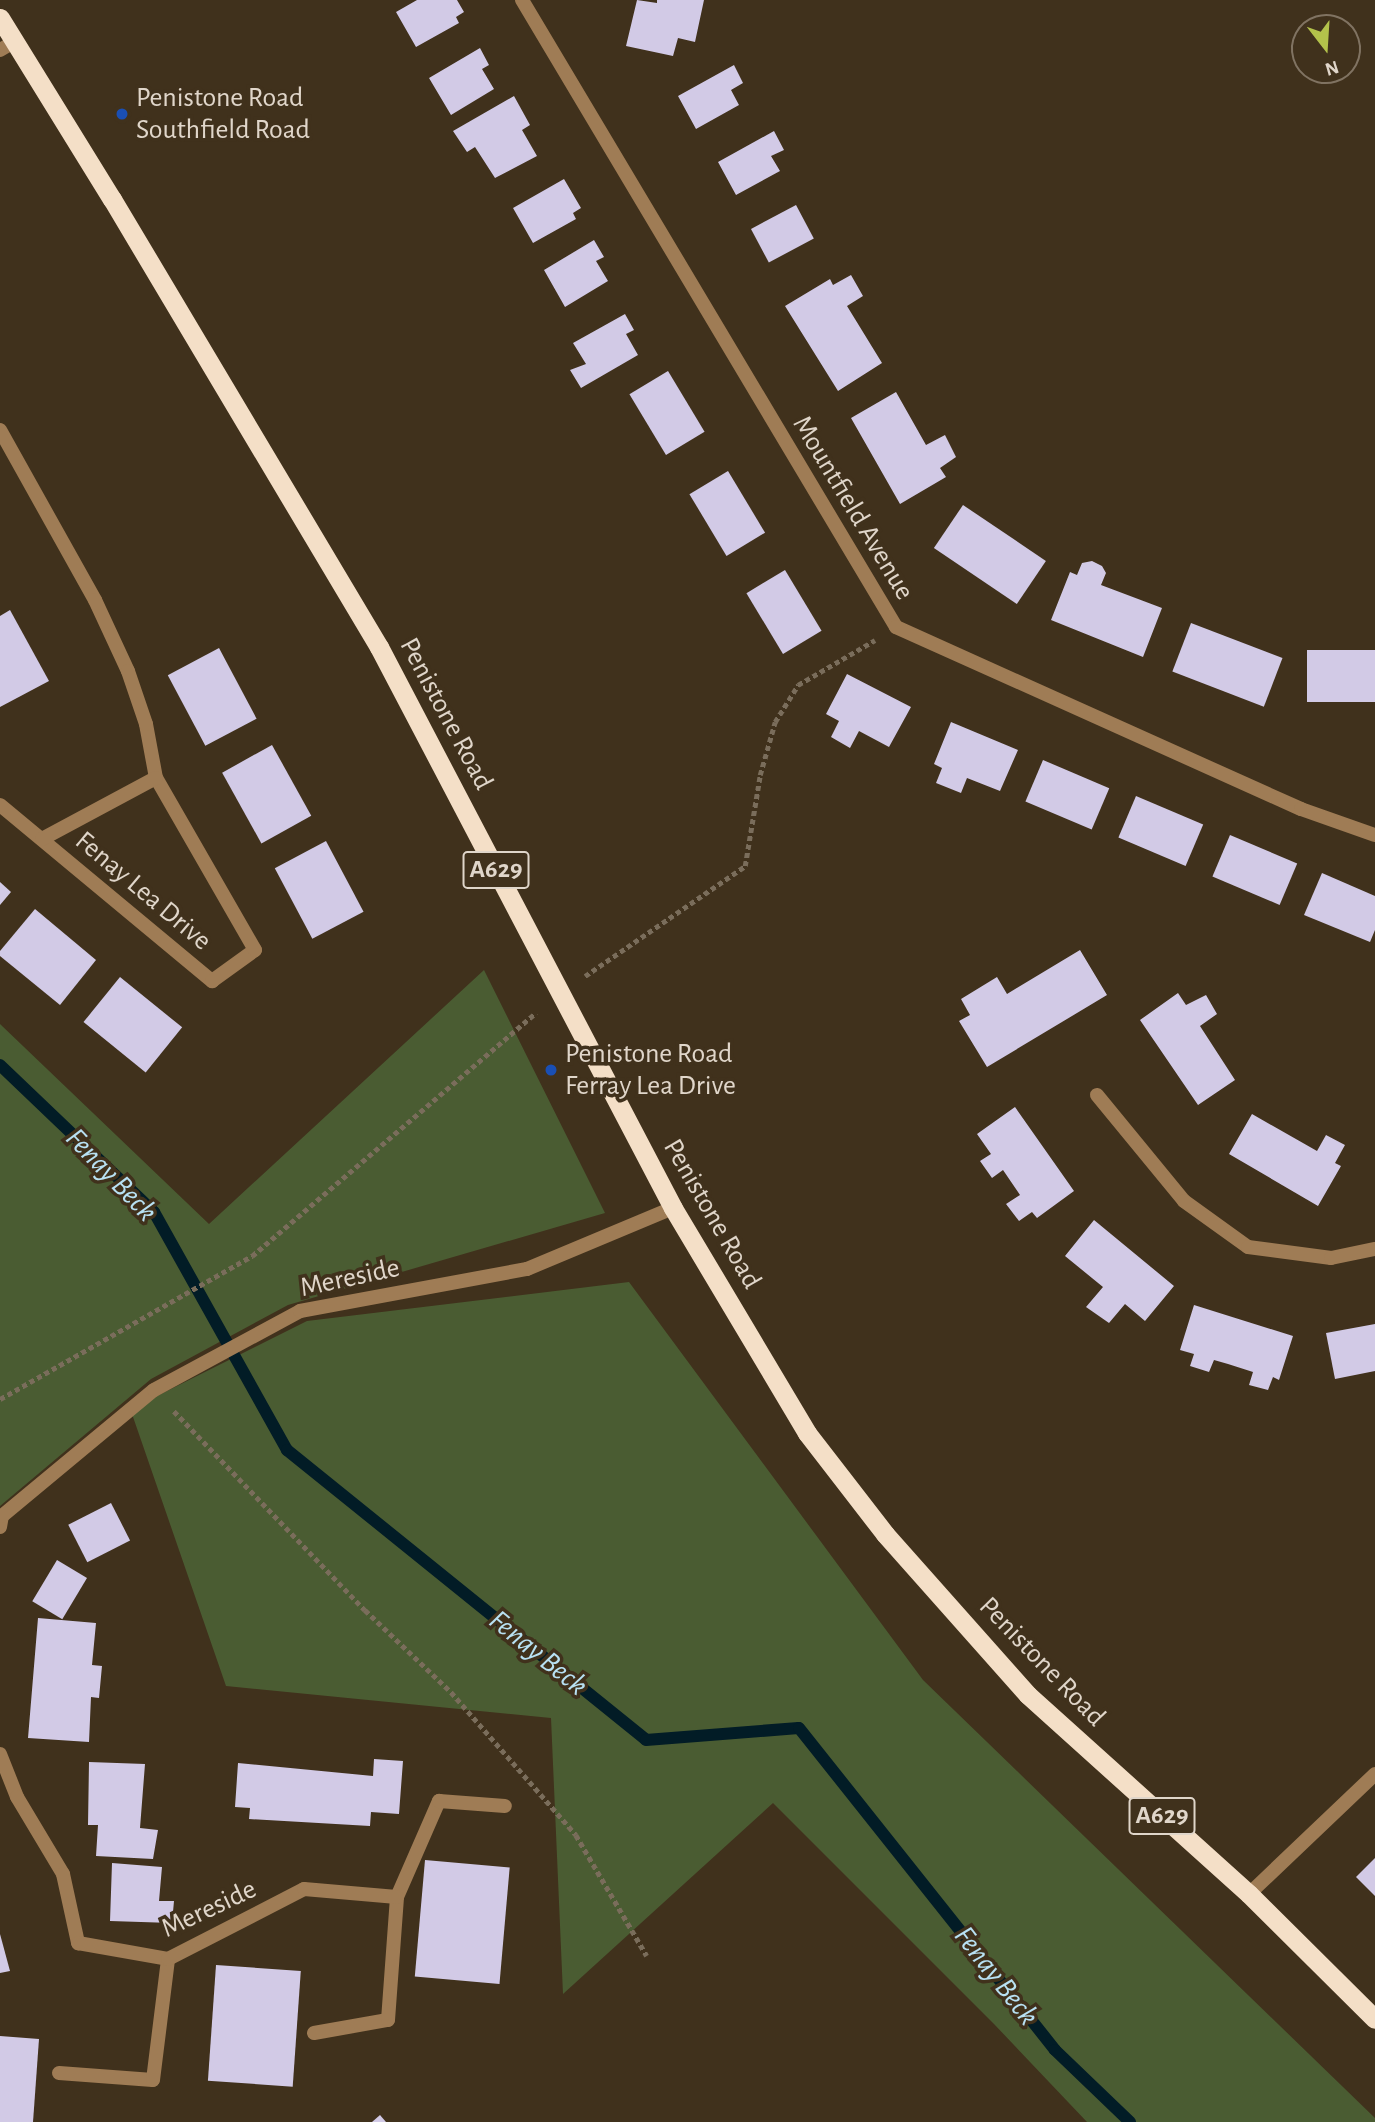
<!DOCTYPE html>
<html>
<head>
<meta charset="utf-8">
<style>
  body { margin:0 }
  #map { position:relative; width:1375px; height:2122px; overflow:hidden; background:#40311c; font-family:"Alegreya Sans",sans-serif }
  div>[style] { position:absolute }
  .green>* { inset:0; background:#4a5c32 }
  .stream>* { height:12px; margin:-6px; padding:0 6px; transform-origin:6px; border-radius:6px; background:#021c26 }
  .building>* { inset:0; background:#d2cae6; transform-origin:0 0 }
  .path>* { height:4.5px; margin-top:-2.25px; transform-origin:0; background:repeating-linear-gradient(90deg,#7a6d5b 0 5px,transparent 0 8.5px) }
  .service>* { height:14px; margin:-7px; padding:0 7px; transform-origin:7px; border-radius:7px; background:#9f7c55 }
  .minor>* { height:14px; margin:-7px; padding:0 7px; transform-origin:7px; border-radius:7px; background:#9f7c55 }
  .trunk>* { height:19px; margin:-9.5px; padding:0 9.5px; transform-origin:9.5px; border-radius:9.5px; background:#f4dfc7 }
  .dots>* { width:19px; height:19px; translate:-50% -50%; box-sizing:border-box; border:4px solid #40311c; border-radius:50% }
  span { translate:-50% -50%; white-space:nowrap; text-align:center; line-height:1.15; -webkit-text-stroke:7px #40311c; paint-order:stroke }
  .shield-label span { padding:2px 5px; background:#40311c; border:2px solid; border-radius:5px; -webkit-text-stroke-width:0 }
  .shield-label { font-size:26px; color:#e0d6ca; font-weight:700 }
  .poi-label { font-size:28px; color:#e0d6ca }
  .left { translate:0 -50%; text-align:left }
  .street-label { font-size:28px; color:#e0d6ca }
  .water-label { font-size:30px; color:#b8e1f3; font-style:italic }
  .north { position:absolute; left:1291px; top:14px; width:70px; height:70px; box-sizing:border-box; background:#40311c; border:2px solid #807362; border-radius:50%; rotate:163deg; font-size:19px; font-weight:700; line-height:28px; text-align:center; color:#e0d6ca }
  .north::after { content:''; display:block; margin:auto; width:24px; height:32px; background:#b3c24b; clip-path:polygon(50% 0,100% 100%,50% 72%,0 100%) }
</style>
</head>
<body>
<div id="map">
  <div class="green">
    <i style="clip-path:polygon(484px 970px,605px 1213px,288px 1305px,151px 1379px,0 1506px,0 1024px,209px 1224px)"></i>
    <i style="clip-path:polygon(629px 1282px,923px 1680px,1375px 2118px,1375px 2122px,1087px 2122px,994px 2024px,773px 1803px,563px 1994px,551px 1718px,226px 1686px,132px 1414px,157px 1396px,307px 1321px)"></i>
  </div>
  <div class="stream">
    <i style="left:0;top:1065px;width:213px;rotate:43.7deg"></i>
    <i style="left:154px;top:1212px;width:273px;rotate:60.8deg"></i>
    <i style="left:287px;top:1450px;width:461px;rotate:38.9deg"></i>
    <i style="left:646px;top:1740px;width:153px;rotate:-4.5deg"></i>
    <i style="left:799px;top:1728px;width:411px;rotate:51.5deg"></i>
    <i style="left:1055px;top:2050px;width:104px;rotate:43.8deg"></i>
  </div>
  <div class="building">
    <i style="clip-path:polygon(417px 0,457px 0,464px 12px,456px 17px,459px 23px,416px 47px,396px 12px)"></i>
    <i style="clip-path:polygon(637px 0,657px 3px,657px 0,704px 0,695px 42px,678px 38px,673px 56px,626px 46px)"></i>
    <i style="clip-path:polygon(480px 48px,489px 65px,482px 69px,494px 89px,451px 115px,429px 78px)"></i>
    <i style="clip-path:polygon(734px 65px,743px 83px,731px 90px,739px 105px,696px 129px,678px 96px)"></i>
    <i style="clip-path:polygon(514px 96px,530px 125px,522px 130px,537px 156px,495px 178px,475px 147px,467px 152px,453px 131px)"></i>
    <i style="clip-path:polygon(774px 131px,784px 150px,771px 156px,780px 171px,736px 195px,718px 162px)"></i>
    <i style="clip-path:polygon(564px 179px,581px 208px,573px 213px,576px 219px,533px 243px,513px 208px)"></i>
    <i style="left:796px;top:205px;width:38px;height:51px;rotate:62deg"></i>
    <i style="clip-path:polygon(594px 240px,604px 257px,596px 261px,608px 281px,565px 307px,544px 270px)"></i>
    <i style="clip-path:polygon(851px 275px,863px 296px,847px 306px,882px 363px,838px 391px,785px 306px,830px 279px,833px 285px)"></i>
    <i style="clip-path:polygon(625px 314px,634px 330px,626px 334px,638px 355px,581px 388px,570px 370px,586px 364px,573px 343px)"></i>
    <i style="left:668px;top:371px;width:71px;height:45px;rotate:59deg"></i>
    <i style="clip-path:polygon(896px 392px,926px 445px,945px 435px,956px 457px,940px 468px,946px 477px,900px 504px,851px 418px)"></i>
    <i style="left:728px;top:471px;width:72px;height:45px;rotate:59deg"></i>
    <i style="left:963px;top:505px;width:100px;height:52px;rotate:34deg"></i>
    <i style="clip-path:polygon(1092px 561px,1102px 566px,1106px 573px,1101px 585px,1162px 608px,1143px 657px,1051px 620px,1070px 572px,1077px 575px,1082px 563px)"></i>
    <i style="left:785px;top:570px;width:71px;height:45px;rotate:59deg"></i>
    <i style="clip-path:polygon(10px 610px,49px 681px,0 707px,0 616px)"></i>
    <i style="left:1191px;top:623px;width:98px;height:52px;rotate:21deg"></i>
    <i style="left:219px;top:648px;width:80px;height:58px;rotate:62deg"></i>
    <i style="left:1375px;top:650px;width:52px;height:68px;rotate:90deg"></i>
    <i style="clip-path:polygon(847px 674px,911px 707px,889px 747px,859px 731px,850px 748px,831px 737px,839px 721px,826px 714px)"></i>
    <i style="clip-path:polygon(951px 722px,1018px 750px,1000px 791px,967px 778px,961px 793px,936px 783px,942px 768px,934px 764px)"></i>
    <i style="left:272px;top:745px;width:81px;height:57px;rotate:61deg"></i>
    <i style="left:1043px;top:760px;width:72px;height:45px;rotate:23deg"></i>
    <i style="left:1136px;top:796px;width:73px;height:45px;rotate:23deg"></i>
    <i style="left:1230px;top:835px;width:73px;height:45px;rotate:23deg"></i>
    <i style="left:326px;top:841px;width:80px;height:58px;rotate:62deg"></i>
    <i style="clip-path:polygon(1322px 873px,1375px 896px,1375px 930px,1370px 942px,1304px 915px)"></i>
    <i style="clip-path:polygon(0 882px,11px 892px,0 905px)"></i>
    <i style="clip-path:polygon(35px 909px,96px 960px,60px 1005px,0 956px,0 951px)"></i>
    <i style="clip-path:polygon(1080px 950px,1107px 995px,987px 1067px,959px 1021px,970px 1015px,961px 999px,997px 977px,1007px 994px)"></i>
    <i style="left:120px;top:977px;width:80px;height:58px;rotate:39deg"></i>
    <i style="clip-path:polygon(1178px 993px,1186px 1005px,1206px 995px,1217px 1014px,1200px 1026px,1235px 1080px,1198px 1105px,1140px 1020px)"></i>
    <i style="clip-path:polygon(1015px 1107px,1074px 1191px,1037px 1218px,1032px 1212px,1019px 1221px,1006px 1204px,1020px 1195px,1003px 1170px,992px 1178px,980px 1161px,991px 1154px,977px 1134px)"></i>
    <i style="clip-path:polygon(1252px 1114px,1317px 1151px,1326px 1135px,1345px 1145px,1335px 1163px,1341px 1166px,1318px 1206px,1229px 1154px)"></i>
    <i style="clip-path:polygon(1094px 1220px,1174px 1286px,1145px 1321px,1125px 1304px,1109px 1323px,1086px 1307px,1103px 1287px,1065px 1256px)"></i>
    <i style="clip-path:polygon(1194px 1305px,1293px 1336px,1279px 1380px,1273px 1377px,1268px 1390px,1249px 1385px,1253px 1372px,1228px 1364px,1214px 1360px,1209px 1372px,1190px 1366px,1194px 1354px,1180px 1350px)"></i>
    <i style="clip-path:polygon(1375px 1324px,1375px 1371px,1335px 1379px,1326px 1333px)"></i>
    <i style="left:111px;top:1503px;width:42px;height:48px;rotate:63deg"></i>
    <i style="left:57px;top:1560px;width:35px;height:48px;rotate:31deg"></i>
    <i style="clip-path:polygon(38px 1618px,96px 1623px,92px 1665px,102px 1666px,99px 1698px,91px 1697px,89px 1742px,28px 1738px)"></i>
    <i style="clip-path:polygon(374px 1759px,403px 1761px,399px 1814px,371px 1812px,370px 1826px,249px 1819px,250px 1808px,235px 1807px,238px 1763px,373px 1776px)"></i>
    <i style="clip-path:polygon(89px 1762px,145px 1764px,140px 1828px,158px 1830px,153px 1859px,96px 1856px,98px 1825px,88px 1825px)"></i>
    <i style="clip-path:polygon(1375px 1858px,1375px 1896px,1356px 1877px)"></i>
    <i style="left:425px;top:1860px;width:85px;height:117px;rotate:5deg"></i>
    <i style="clip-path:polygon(112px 1863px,162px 1867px,159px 1901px,174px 1901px,172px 1923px,110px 1921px)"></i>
    <i style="clip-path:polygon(0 1934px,10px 1971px,0 1973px)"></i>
    <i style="left:216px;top:1965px;width:85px;height:116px;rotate:4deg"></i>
    <i style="clip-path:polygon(0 2036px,39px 2039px,33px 2122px,0 2122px)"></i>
    <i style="clip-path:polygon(380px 2115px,386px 2122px,372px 2122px)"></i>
  </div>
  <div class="path">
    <i style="left:585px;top:976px;width:194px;rotate:-34.5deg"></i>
    <i style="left:745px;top:866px;width:92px;rotate:-80.6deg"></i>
    <i style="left:760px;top:775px;width:55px;rotate:-74.2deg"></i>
    <i style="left:775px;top:722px;width:44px;rotate:-58.1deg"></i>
    <i style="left:798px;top:685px;width:89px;rotate:-30.3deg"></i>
    <i style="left:0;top:1399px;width:290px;rotate:-29.6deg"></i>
    <i style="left:252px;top:1256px;width:374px;rotate:-40.6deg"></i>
    <i style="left:174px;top:1411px;width:276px;rotate:46.2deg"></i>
    <i style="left:365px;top:1610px;width:119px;rotate:43.6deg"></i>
    <i style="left:451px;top:1692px;width:190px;rotate:48.8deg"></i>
    <i style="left:576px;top:1835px;width:140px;rotate:59.6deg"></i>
  </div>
  <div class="service">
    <i style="left:0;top:430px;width:195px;rotate:60.8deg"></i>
    <i style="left:95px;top:600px;width:78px;rotate:65.1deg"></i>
    <i style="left:314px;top:2033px;width:75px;rotate:-10deg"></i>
    <i style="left:388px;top:2020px;width:123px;rotate:-85.8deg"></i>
    <i style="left:397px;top:1897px;width:105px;rotate:-66.4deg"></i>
    <i style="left:439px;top:1801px;width:66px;rotate:4.3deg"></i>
    <i style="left:59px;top:2073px;width:94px;rotate:4.3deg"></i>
    <i style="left:153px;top:2080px;width:122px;rotate:-82.9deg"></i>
  </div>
  <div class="minor">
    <i style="left:522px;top:0;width:730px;rotate:59.18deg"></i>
    <i style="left:896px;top:627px;width:444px;rotate:24.2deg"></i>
    <i style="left:1301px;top:809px;width:78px;rotate:19.4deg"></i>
    <i style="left:0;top:50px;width:16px;rotate:-30deg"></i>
    <i style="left:0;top:805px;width:276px;rotate:39.7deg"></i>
    <i style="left:212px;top:981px;width:53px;rotate:-35.8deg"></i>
    <i style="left:255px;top:950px;width:198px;rotate:-119.9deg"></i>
    <i style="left:156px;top:778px;width:55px;rotate:-100.5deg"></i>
    <i style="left:146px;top:724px;width:56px;rotate:-108.8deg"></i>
    <i style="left:42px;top:839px;width:129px;rotate:-28.2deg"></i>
    <i style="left:1097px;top:1095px;width:137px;rotate:50.6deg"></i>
    <i style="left:1184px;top:1201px;width:79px;rotate:35.7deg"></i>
    <i style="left:1248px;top:1247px;width:84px;rotate:7.5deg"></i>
    <i style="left:1331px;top:1258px;width:45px;rotate:-11.6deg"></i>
    <i style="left:0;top:1527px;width:11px;rotate:-80deg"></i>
    <i style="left:2px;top:1516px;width:197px;rotate:-39.7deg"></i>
    <i style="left:154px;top:1390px;width:166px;rotate:-28.4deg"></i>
    <i style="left:300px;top:1311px;width:231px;rotate:-10.5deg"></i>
    <i style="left:527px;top:1269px;width:158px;rotate:-22.7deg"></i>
    <i style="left:0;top:1754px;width:46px;rotate:68.4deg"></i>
    <i style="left:17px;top:1797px;width:90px;rotate:59.1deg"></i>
    <i style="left:63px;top:1874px;width:71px;rotate:77.7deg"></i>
    <i style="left:78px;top:1943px;width:91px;rotate:10.1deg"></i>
    <i style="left:168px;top:1959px;width:153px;rotate:-27.2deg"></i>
    <i style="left:304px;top:1889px;width:93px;rotate:4.9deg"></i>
    <i style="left:1249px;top:1894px;width:174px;rotate:-43.6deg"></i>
  </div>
  <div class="trunk">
    <i style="left:0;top:18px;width:213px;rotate:58.3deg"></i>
    <i style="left:112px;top:199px;width:522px;rotate:59.21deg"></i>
    <i style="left:379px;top:647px;width:633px;rotate:62.34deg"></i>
    <i style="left:673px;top:1208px;width:262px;rotate:59.2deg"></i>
    <i style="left:807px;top:1433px;width:128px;rotate:52.3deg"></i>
    <i style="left:885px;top:1534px;width:215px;rotate:48.4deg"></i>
    <i style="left:1028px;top:1695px;width:297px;rotate:42deg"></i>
    <i style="left:1249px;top:1894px;width:177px;rotate:44.8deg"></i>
  </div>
  <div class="dots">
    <i style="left:122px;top:114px;background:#1a4fb4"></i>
    <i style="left:551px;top:1070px;background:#1a4fb4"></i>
  </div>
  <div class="shield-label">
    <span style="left:496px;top:870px">A629</span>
    <span style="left:1162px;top:1816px">A629</span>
  </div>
  <div class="poi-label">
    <span class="left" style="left:136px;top:114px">Penistone Road<br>Southfield Road</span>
    <span class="left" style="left:565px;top:1070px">Penistone Road<br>Ferray Lea Drive</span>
  </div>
  <div class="street-label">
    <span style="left:853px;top:508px;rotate:59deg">Mountfield Avenue</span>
    <span style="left:446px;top:714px;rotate:62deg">Penistone Road</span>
    <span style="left:143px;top:891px;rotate:40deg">Fenay Lea Drive</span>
    <span style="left:712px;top:1214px;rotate:60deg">Penistone Road</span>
    <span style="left:350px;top:1278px;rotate:-12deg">Mereside</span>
    <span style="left:1042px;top:1662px;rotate:46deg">Penistone Road</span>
    <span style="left:209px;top:1909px;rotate:-25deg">Mereside</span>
  </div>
  <div class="water-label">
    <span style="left:111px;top:1175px;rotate:46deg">Fenay Beck</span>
    <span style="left:538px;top:1653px;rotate:39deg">Fenay Beck</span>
    <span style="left:996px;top:1976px;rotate:52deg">Fenay Beck</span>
  </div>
  <div class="north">N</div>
</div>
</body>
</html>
